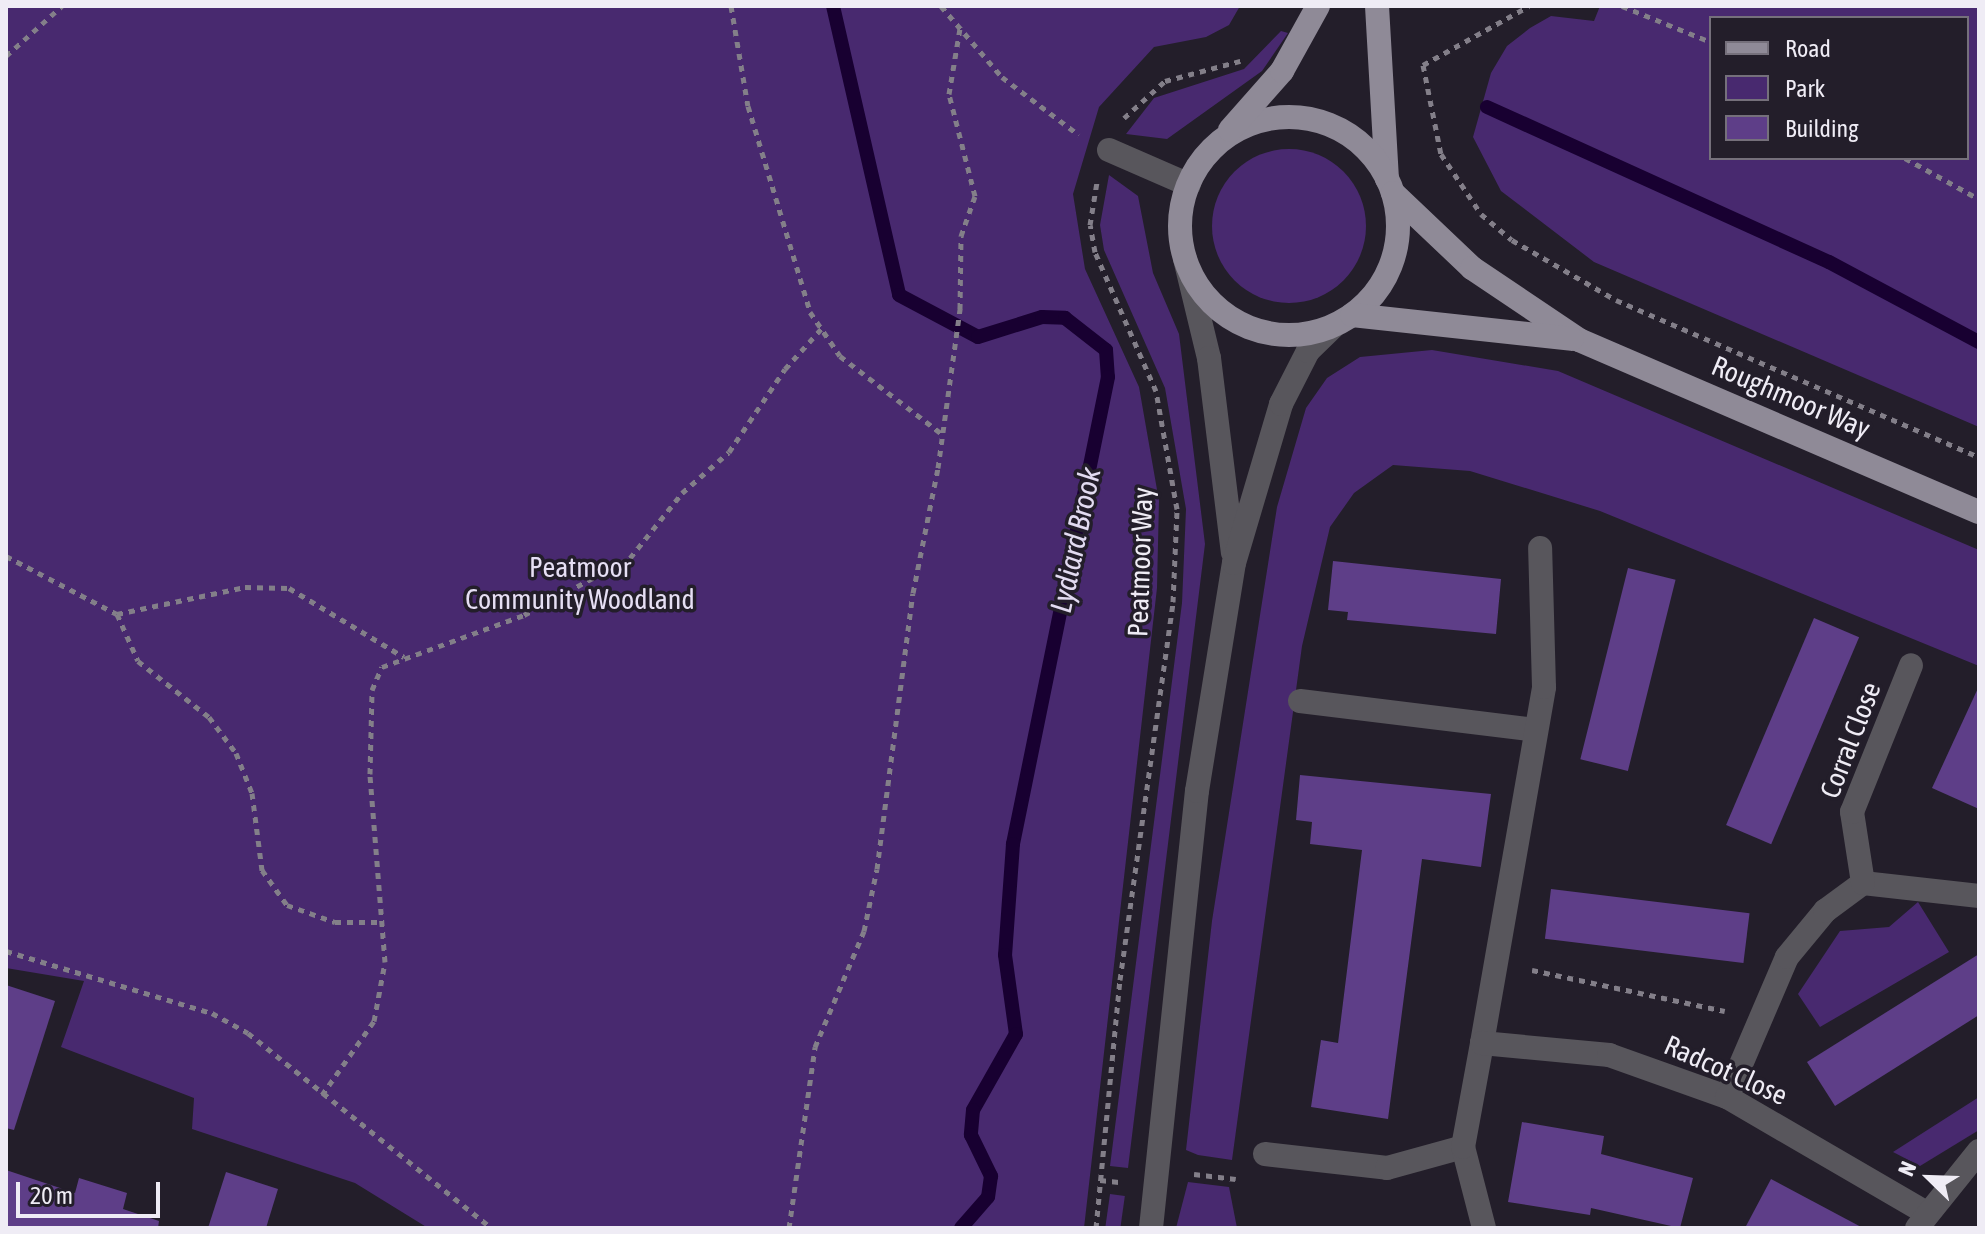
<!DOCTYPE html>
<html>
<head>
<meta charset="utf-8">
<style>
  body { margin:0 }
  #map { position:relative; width:1985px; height:1234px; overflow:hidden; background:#231e2a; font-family:"Asap Condensed",sans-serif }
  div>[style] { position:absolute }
  .green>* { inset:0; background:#48296f; transform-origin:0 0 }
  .round { border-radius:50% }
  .stream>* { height:14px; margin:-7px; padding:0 7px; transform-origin:7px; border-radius:7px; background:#180031 }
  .building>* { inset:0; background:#5e3e88; transform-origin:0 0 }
  .path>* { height:5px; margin-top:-2.5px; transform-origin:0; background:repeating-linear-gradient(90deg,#837f89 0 6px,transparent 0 12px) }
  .minor>* { height:24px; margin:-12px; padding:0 12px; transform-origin:12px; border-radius:12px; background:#58565c }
  .major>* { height:24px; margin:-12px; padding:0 12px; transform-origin:12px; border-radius:12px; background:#8f8a97 }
  .major>.ring { margin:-12px; padding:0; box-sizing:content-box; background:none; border:24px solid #8f8a97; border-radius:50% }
  span { translate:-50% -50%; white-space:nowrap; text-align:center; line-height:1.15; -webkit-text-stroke:7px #231e2a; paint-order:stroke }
  .street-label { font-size:28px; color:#efecf5 }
  .park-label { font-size:28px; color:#e6dff4 }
  .water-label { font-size:30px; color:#e2dbf1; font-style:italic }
  .frame { position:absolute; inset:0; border:8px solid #efecf5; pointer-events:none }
  .legend { position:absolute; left:1709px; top:16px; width:260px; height:144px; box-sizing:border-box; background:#231e2a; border:2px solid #75707b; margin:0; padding:10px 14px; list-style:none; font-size:24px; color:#efecf5 }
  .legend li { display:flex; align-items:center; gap:16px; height:40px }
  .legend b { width:40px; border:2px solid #75707b }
  .north { position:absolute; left:1889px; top:1138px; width:80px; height:80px; -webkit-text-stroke:6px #231e2a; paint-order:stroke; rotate:293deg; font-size:22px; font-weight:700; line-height:32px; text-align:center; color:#efecf5 }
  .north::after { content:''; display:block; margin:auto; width:28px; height:36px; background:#efecf5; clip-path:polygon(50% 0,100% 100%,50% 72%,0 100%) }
  .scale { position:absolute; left:16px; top:1182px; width:144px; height:36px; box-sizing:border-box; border:4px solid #efecf5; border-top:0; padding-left:10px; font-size:24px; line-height:28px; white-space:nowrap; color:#efecf5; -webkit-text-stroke:6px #231e2a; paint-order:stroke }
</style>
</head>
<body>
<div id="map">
  <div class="green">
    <i style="clip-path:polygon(6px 6px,1240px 6px,1229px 25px,1206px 37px,1154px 47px,1099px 107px,1073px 194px,1085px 269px,1139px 387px,1159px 501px,1157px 588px,1084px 1228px,428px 1228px,355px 1183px,192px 1129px,194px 1098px,61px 1047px,84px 981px,6px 968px)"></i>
    <i style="clip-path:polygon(evenodd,1600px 6px,1979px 6px,1979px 427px,1594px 262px,1501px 191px,1473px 137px,1491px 73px,1507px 46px,1530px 28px,1551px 16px,1594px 21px,1600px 6px,1967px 18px,1967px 158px,1711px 158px,1711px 18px,1967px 18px)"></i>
    <i style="clip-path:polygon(1281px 31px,1288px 33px,1262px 71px,1167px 139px,1126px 134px,1154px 98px,1244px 69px)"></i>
    <i class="round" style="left:1212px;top:149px;width:154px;height:154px"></i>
    <i style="clip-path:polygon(1109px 175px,1138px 196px,1153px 273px,1179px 334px,1205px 544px,1128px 1168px,1110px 1166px,1182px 603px,1186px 509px,1165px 388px,1104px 250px,1100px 225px)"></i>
    <i style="clip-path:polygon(1432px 350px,1558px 371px,1979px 550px,1979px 666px,1600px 511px,1470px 471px,1393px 465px,1354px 493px,1330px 527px,1302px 646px,1232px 1160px,1198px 1155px,1186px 1150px,1212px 921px,1277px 507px,1306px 408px,1327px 378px,1360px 357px)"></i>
    <i style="clip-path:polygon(1918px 902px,1949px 952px,1820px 1027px,1798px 994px,1840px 931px,1889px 927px)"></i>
    <i style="clip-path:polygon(1979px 1097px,1979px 1130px,1920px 1166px,1893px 1152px)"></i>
    <i style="clip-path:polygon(1188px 1182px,1229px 1187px,1237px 1228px,1176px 1228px)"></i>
    <i style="left:1110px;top:1194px;width:15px;height:34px;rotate:8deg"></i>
  </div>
  <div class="stream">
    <i style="left:833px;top:6px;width:296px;rotate:77.1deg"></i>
    <i style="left:899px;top:295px;width:89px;rotate:28deg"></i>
    <i style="left:978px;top:337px;width:67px;rotate:-17.4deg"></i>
    <i style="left:1042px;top:317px;width:23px;rotate:2deg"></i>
    <i style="left:1065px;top:318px;width:52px;rotate:38deg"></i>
    <i style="left:1106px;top:350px;width:27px;rotate:86deg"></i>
    <i style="left:1108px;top:377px;width:477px;rotate:101.5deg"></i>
    <i style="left:1013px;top:844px;width:111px;rotate:94.1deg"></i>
    <i style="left:1005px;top:955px;width:80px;rotate:82.1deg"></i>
    <i style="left:1016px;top:1034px;width:87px;rotate:119.5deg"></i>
    <i style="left:973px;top:1110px;width:25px;rotate:95deg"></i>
    <i style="left:971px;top:1135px;width:46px;rotate:64deg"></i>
    <i style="left:991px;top:1176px;width:21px;rotate:98deg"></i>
    <i style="left:988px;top:1197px;width:41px;rotate:131.1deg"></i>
    <i style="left:1487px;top:107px;width:375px;rotate:24.4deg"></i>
    <i style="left:1829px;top:262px;width:170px;rotate:28.1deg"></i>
  </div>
  <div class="building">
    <i style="clip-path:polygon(1333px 561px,1501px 579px,1496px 634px,1347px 620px,1348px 612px,1328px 610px)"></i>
    <i style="left:1628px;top:568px;width:49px;height:197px;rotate:14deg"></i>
    <i style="left:1814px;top:618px;width:49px;height:225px;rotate:23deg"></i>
    <i style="clip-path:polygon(1979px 686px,1979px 809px,1932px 788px)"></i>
    <i style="clip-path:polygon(1300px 775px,1491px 794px,1481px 867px,1422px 859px,1388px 1119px,1311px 1107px,1321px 1040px,1338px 1043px,1362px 850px,1310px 844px,1312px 822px,1296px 820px)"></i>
    <i style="left:1551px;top:889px;width:200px;height:50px;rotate:7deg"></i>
    <i style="clip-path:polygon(1979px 954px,1979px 1015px,1835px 1106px,1807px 1062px)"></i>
    <i style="clip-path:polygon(6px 985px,55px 1001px,14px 1130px,6px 1128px)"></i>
    <i style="clip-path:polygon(1522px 1122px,1604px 1136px,1601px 1154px,1693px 1178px,1680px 1228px,1591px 1208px,1590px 1215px,1508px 1202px)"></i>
    <i style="clip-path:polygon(6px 1170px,75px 1193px,79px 1178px,127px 1193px,123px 1209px,159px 1221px,158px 1228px,6px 1228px)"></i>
    <i style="clip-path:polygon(226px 1172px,278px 1189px,266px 1228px,208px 1228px)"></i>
    <i style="clip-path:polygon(1771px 1179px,1863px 1228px,1745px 1228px)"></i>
  </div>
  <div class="path">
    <i style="left:731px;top:6px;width:101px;rotate:80.4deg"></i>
    <i style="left:748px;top:106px;width:215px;rotate:73.2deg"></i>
    <i style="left:810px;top:312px;width:53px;rotate:55.7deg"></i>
    <i style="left:840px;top:356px;width:128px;rotate:37.4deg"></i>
    <i style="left:941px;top:6px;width:94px;rotate:49.3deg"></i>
    <i style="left:1002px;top:77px;width:96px;rotate:37deg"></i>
    <i style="left:1622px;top:6px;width:96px;rotate:22deg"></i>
    <i style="left:6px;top:56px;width:75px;rotate:-41.8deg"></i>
    <i style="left:1423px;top:65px;width:91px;rotate:78.6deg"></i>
    <i style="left:1441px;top:154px;width:72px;rotate:56.3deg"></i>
    <i style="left:1481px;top:214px;width:40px;rotate:40deg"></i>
    <i style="left:1512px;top:240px;width:120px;rotate:30deg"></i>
    <i style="left:1616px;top:300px;width:395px;rotate:23.4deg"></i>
    <i style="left:1423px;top:65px;width:121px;rotate:-29.1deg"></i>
    <i style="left:1124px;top:118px;width:55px;rotate:-42.1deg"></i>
    <i style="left:1165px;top:81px;width:78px;rotate:-14.9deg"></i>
    <i style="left:1905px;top:158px;width:85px;rotate:29deg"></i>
    <i style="left:6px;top:556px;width:125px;rotate:27.6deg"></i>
    <i style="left:117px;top:614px;width:51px;rotate:65.9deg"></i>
    <i style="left:138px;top:661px;width:90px;rotate:38.3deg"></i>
    <i style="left:209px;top:717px;width:45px;rotate:53.1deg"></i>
    <i style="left:236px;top:753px;width:43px;rotate:68.2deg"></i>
    <i style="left:252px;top:793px;width:78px;rotate:82.6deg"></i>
    <i style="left:262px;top:870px;width:43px;rotate:54.5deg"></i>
    <i style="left:287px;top:905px;width:51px;rotate:19.5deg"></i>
    <i style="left:335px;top:922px;width:46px"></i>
    <i style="left:117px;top:614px;width:131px;rotate:-11.9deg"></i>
    <i style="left:245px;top:587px;width:44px;rotate:1.3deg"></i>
    <i style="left:289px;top:588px;width:134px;rotate:31deg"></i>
    <i style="left:6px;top:951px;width:215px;rotate:16.8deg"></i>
    <i style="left:212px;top:1013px;width:41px;rotate:29.1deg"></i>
    <i style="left:248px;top:1033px;width:312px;rotate:38.7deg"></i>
    <i style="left:1532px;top:970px;width:197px;rotate:12deg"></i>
    <i style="left:322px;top:1095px;width:90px;rotate:-54.9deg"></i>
    <i style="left:374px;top:1021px;width:60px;rotate:-79.4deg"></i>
    <i style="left:385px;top:962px;width:189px;rotate:-94.6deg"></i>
    <i style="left:370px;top:774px;width:84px;rotate:-88.6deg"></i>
    <i style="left:372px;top:690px;width:25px;rotate:-67deg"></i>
    <i style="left:382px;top:667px;width:151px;rotate:-20.1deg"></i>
    <i style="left:524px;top:615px;width:120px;rotate:-28.3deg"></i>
    <i style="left:630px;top:558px;width:83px;rotate:-51.3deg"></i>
    <i style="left:682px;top:493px;width:62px;rotate:-41.1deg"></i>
    <i style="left:729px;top:452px;width:100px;rotate:-56deg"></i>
    <i style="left:785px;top:369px;width:54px;rotate:-48deg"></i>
    <i style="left:1194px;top:1174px;width:42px;rotate:6.8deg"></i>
    <i style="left:1100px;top:1180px;width:19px;rotate:6deg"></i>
    <i style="left:789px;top:1228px;width:183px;rotate:-81.8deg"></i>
    <i style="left:815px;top:1047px;width:126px;rotate:-67.1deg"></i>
    <i style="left:864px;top:931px;width:63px;rotate:-78.2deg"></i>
    <i style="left:877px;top:869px;width:278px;rotate:-82.6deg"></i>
    <i style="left:913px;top:593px;width:127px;rotate:-78.7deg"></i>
    <i style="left:938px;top:468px;width:161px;rotate:-82.1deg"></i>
    <i style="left:960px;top:309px;width:73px;rotate:-89.2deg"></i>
    <i style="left:961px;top:236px;width:42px;rotate:-70.7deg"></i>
    <i style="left:975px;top:196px;width:105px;rotate:-104.3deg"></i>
    <i style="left:949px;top:94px;width:67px;rotate:-80.5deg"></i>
    <i style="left:1096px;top:1228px;width:249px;rotate:-84.5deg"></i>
    <i style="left:1120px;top:980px;width:382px;rotate:-82deg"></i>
    <i style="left:1173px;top:602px;width:93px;rotate:-87.5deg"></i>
    <i style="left:1177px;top:509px;width:120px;rotate:-100.1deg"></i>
    <i style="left:1156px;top:391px;width:152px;rotate:-113.7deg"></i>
    <i style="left:1095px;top:252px;width:27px;rotate:-100deg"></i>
    <i style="left:1090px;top:225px;width:44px;rotate:-80.8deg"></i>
  </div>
  <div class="minor">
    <i style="left:1109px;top:150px;width:87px;rotate:23.6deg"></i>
    <i style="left:1185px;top:259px;width:102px;rotate:76.4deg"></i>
    <i style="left:1209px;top:358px;width:196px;rotate:83deg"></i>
    <i style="left:1300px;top:701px;width:237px;rotate:7deg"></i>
    <i style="left:1863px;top:883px;width:117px;rotate:6.4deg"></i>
    <i style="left:1482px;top:1043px;width:361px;rotate:-80.1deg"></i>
    <i style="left:1544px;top:687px;width:139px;rotate:-91.6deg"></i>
    <i style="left:1727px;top:1097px;width:152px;rotate:-66.8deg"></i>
    <i style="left:1787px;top:957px;width:60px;rotate:-50.4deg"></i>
    <i style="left:1825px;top:911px;width:47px;rotate:-36.4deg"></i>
    <i style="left:1863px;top:883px;width:72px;rotate:-98.8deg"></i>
    <i style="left:1852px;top:812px;width:158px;rotate:-68.1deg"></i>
    <i style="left:1265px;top:1154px;width:123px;rotate:6.5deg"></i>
    <i style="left:1387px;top:1168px;width:79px;rotate:-15.4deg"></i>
    <i style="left:1151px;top:1228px;width:439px;rotate:-84deg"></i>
    <i style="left:1197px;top:791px;width:231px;rotate:-80.8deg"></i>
    <i style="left:1234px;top:563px;width:166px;rotate:-73.5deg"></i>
    <i style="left:1281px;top:404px;width:59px;rotate:-63deg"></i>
    <i style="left:1308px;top:351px;width:35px;rotate:-44deg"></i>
    <i style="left:1484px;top:1228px;width:84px;rotate:-104.5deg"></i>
    <i style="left:1463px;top:1147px;width:106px;rotate:-79.6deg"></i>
    <i style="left:1482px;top:1043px;width:128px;rotate:5.4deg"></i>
    <i style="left:1609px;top:1055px;width:125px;rotate:19.6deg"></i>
    <i style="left:1727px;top:1097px;width:230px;rotate:30.2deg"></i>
    <i style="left:1917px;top:1228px;width:99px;rotate:-51.2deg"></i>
  </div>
  <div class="major">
    <i style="left:1377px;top:6px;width:173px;rotate:86.7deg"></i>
    <i class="ring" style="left:1180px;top:117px;width:194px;height:194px"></i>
    <i style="left:1230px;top:130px;width:79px;rotate:-48.6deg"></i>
    <i style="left:1282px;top:71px;width:74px;rotate:-61deg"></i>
    <i style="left:1393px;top:193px;width:109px;rotate:43.5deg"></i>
    <i style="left:1472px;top:268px;width:129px;rotate:33.9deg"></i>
    <i style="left:1579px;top:340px;width:435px;rotate:23.3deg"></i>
    <i style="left:1352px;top:315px;width:221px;rotate:6.2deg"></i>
  </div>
  <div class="street-label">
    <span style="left:1791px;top:397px;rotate:23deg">Roughmoor Way</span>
    <span style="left:1140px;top:562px;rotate:-88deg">Peatmoor Way</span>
    <span style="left:1850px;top:740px;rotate:-69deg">Corral Close</span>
    <span style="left:1726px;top:1070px;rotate:24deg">Radcot Close</span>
  </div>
  <div class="park-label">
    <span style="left:580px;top:583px">Peatmoor<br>Community Woodland</span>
  </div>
  <div class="water-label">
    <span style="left:1075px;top:540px;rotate:-78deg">Lydiard Brook</span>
  </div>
  <div class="frame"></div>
  <ul class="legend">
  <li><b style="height:10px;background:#8f8a97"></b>Road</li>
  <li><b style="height:22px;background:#48296f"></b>Park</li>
  <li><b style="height:22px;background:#5e3e88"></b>Building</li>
  </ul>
  <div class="north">N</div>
  <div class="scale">20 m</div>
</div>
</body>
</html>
